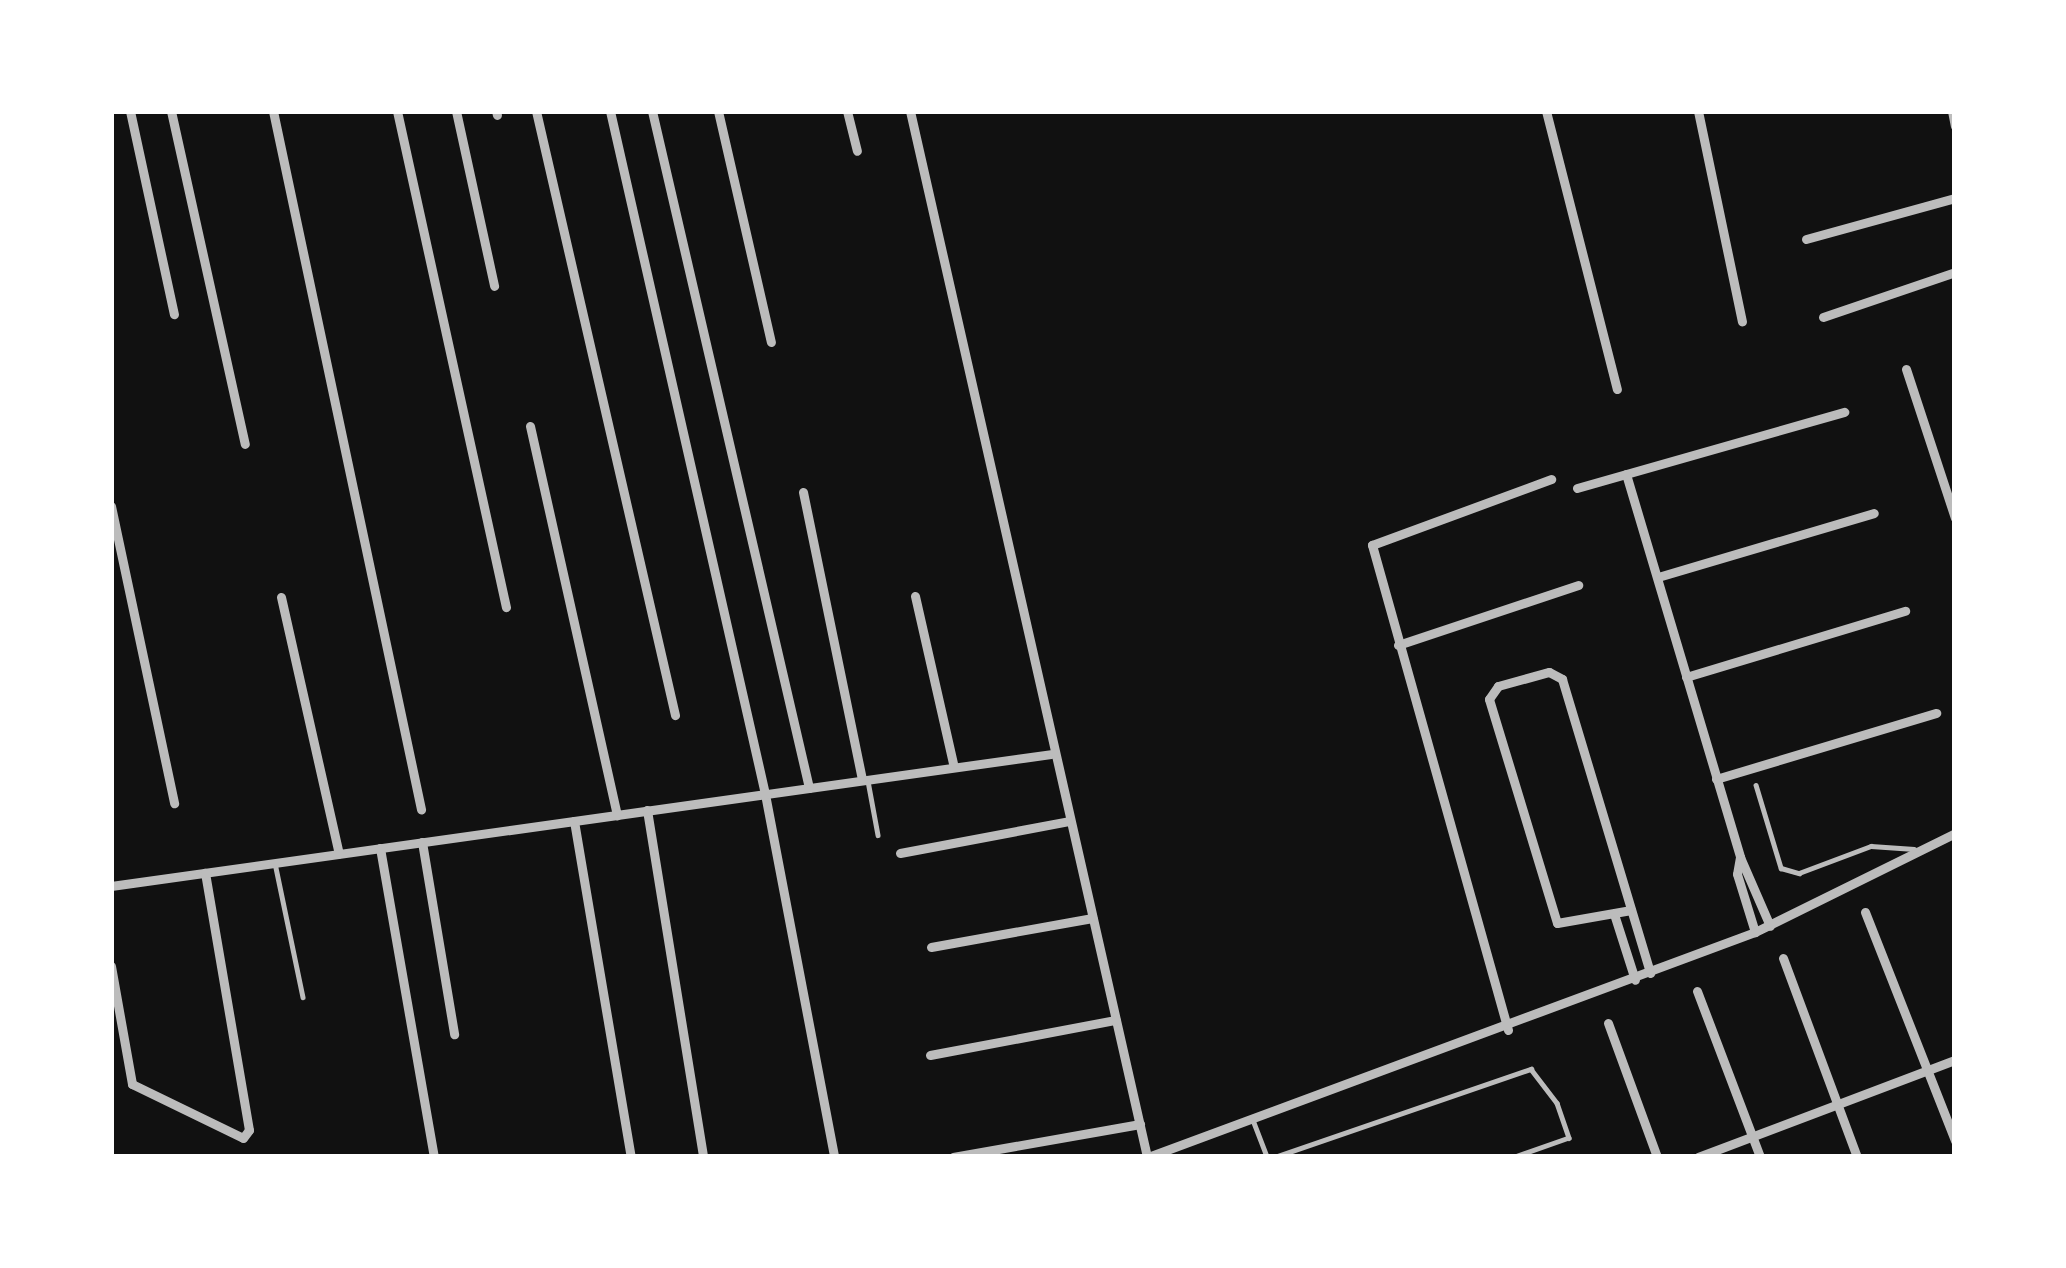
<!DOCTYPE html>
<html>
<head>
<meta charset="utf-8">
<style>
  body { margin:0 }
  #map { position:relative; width:2066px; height:1268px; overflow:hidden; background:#111; font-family:"Fira Sans",sans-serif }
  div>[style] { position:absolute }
  .service>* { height:4.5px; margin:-2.25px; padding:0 2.25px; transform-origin:2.25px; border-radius:2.25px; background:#bcbcbc }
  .minor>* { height:9px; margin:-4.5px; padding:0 4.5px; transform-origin:4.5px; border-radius:4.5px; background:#bcbcbc }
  span { translate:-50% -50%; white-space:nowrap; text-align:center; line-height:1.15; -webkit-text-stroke:9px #fff; paint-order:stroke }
  .frame { position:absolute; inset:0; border:114px solid #fff; pointer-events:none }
</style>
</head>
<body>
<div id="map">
  <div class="service">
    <i style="left:868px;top:781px;width:55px;rotate:79.5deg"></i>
    <i style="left:1756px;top:785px;width:87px;rotate:73.2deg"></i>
    <i style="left:1781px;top:868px;width:19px;rotate:16deg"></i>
    <i style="left:1799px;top:873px;width:77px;rotate:-20.6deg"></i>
    <i style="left:1871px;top:846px;width:43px;rotate:4deg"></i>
    <i style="left:275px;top:863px;width:137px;rotate:78.2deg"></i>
    <i style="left:1253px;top:1120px;width:40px;rotate:69deg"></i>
    <i style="left:1275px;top:1157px;width:271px;rotate:-19deg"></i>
    <i style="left:1531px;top:1069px;width:43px;rotate:52.6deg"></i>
    <i style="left:1557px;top:1103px;width:37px;rotate:71deg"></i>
    <i style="left:1569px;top:1138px;width:57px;rotate:160.6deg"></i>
  </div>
  <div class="minor">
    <i style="left:130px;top:111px;width:208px;rotate:77.8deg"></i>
    <i style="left:171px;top:111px;width:341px;rotate:77.5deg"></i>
    <i style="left:273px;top:111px;width:714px;rotate:78.03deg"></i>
    <i style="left:397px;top:111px;width:508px;rotate:77.61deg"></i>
    <i style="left:456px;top:111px;width:179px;rotate:77.7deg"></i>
    <i style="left:496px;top:111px;width:4px;rotate:76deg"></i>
    <i style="left:536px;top:111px;width:620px;rotate:77.04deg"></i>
    <i style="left:610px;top:111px;width:700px;rotate:77.21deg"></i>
    <i style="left:765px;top:794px;width:369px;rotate:79.2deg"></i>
    <i style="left:652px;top:111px;width:695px;rotate:76.94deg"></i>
    <i style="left:718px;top:111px;width:237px;rotate:77.1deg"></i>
    <i style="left:847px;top:111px;width:41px;rotate:76deg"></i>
    <i style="left:910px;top:111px;width:1073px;rotate:77.23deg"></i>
    <i style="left:1546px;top:111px;width:287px;rotate:75.7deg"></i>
    <i style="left:1698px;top:111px;width:215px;rotate:78.2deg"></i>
    <i style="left:1952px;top:111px;width:15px;rotate:79deg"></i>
    <i style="left:1806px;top:239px;width:155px;rotate:-15.4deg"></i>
    <i style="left:1823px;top:317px;width:139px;rotate:-18.8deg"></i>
    <i style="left:1906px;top:369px;width:157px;rotate:71.8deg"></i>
    <i style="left:530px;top:426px;width:399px;rotate:77.4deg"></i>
    <i style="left:1626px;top:474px;width:400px;rotate:73.4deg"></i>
    <i style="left:1740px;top:857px;width:75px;rotate:66.5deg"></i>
    <i style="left:1577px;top:488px;width:278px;rotate:-15.9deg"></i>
    <i style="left:803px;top:492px;width:294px;rotate:78.4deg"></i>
    <i style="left:111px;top:506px;width:304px;rotate:78deg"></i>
    <i style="left:1658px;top:577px;width:225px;rotate:-16.5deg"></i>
    <i style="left:915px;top:596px;width:175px;rotate:77.2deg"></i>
    <i style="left:281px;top:597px;width:263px;rotate:77.3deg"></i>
    <i style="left:1398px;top:645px;width:190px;rotate:-18.4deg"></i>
    <i style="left:1686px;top:677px;width:229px;rotate:-16.8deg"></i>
    <i style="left:1716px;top:779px;width:230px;rotate:-16.7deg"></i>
    <i style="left:647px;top:810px;width:351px;rotate:80.8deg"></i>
    <i style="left:574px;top:821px;width:341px;rotate:80.4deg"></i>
    <i style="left:422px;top:842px;width:195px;rotate:80.5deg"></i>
    <i style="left:380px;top:848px;width:314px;rotate:80.1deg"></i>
    <i style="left:900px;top:853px;width:173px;rotate:-10.7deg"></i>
    <i style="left:1740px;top:857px;width:17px;rotate:100deg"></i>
    <i style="left:1737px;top:874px;width:61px;rotate:72.8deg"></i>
    <i style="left:111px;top:886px;width:949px;rotate:-7.99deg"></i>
    <i style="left:1631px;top:910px;width:75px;rotate:170deg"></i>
    <i style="left:1557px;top:923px;width:234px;rotate:-106.9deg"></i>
    <i style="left:1489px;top:699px;width:16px;rotate:-55deg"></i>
    <i style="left:1498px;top:686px;width:53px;rotate:-15.4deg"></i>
    <i style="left:1549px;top:672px;width:15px;rotate:28deg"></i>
    <i style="left:1562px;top:679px;width:307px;rotate:73.3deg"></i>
    <i style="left:1865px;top:912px;width:246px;rotate:68.5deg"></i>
    <i style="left:1614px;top:914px;width:69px;rotate:72.3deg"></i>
    <i style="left:931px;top:947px;width:164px;rotate:-10.2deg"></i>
    <i style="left:1783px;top:958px;width:212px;rotate:69.6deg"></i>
    <i style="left:111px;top:966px;width:120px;rotate:79.9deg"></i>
    <i style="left:132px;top:1084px;width:123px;rotate:25.9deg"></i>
    <i style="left:243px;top:1138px;width:10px;rotate:-53deg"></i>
    <i style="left:249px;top:1130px;width:261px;rotate:-99.7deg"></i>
    <i style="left:1697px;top:991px;width:178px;rotate:69.2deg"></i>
    <i style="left:1608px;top:1023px;width:143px;rotate:69.9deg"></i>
    <i style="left:1508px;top:1030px;width:504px;rotate:-105.66deg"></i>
    <i style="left:1372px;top:545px;width:191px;rotate:-20.2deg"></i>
    <i style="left:930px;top:1055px;width:189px;rotate:-10.7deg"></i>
    <i style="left:953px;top:1157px;width:190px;rotate:-10deg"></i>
    <i style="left:1148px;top:1157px;width:647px;rotate:-20.34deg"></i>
    <i style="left:1755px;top:932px;width:223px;rotate:-26.3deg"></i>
    <i style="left:1698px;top:1157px;width:275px;rotate:-20.7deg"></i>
  </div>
  <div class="frame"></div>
</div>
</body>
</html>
